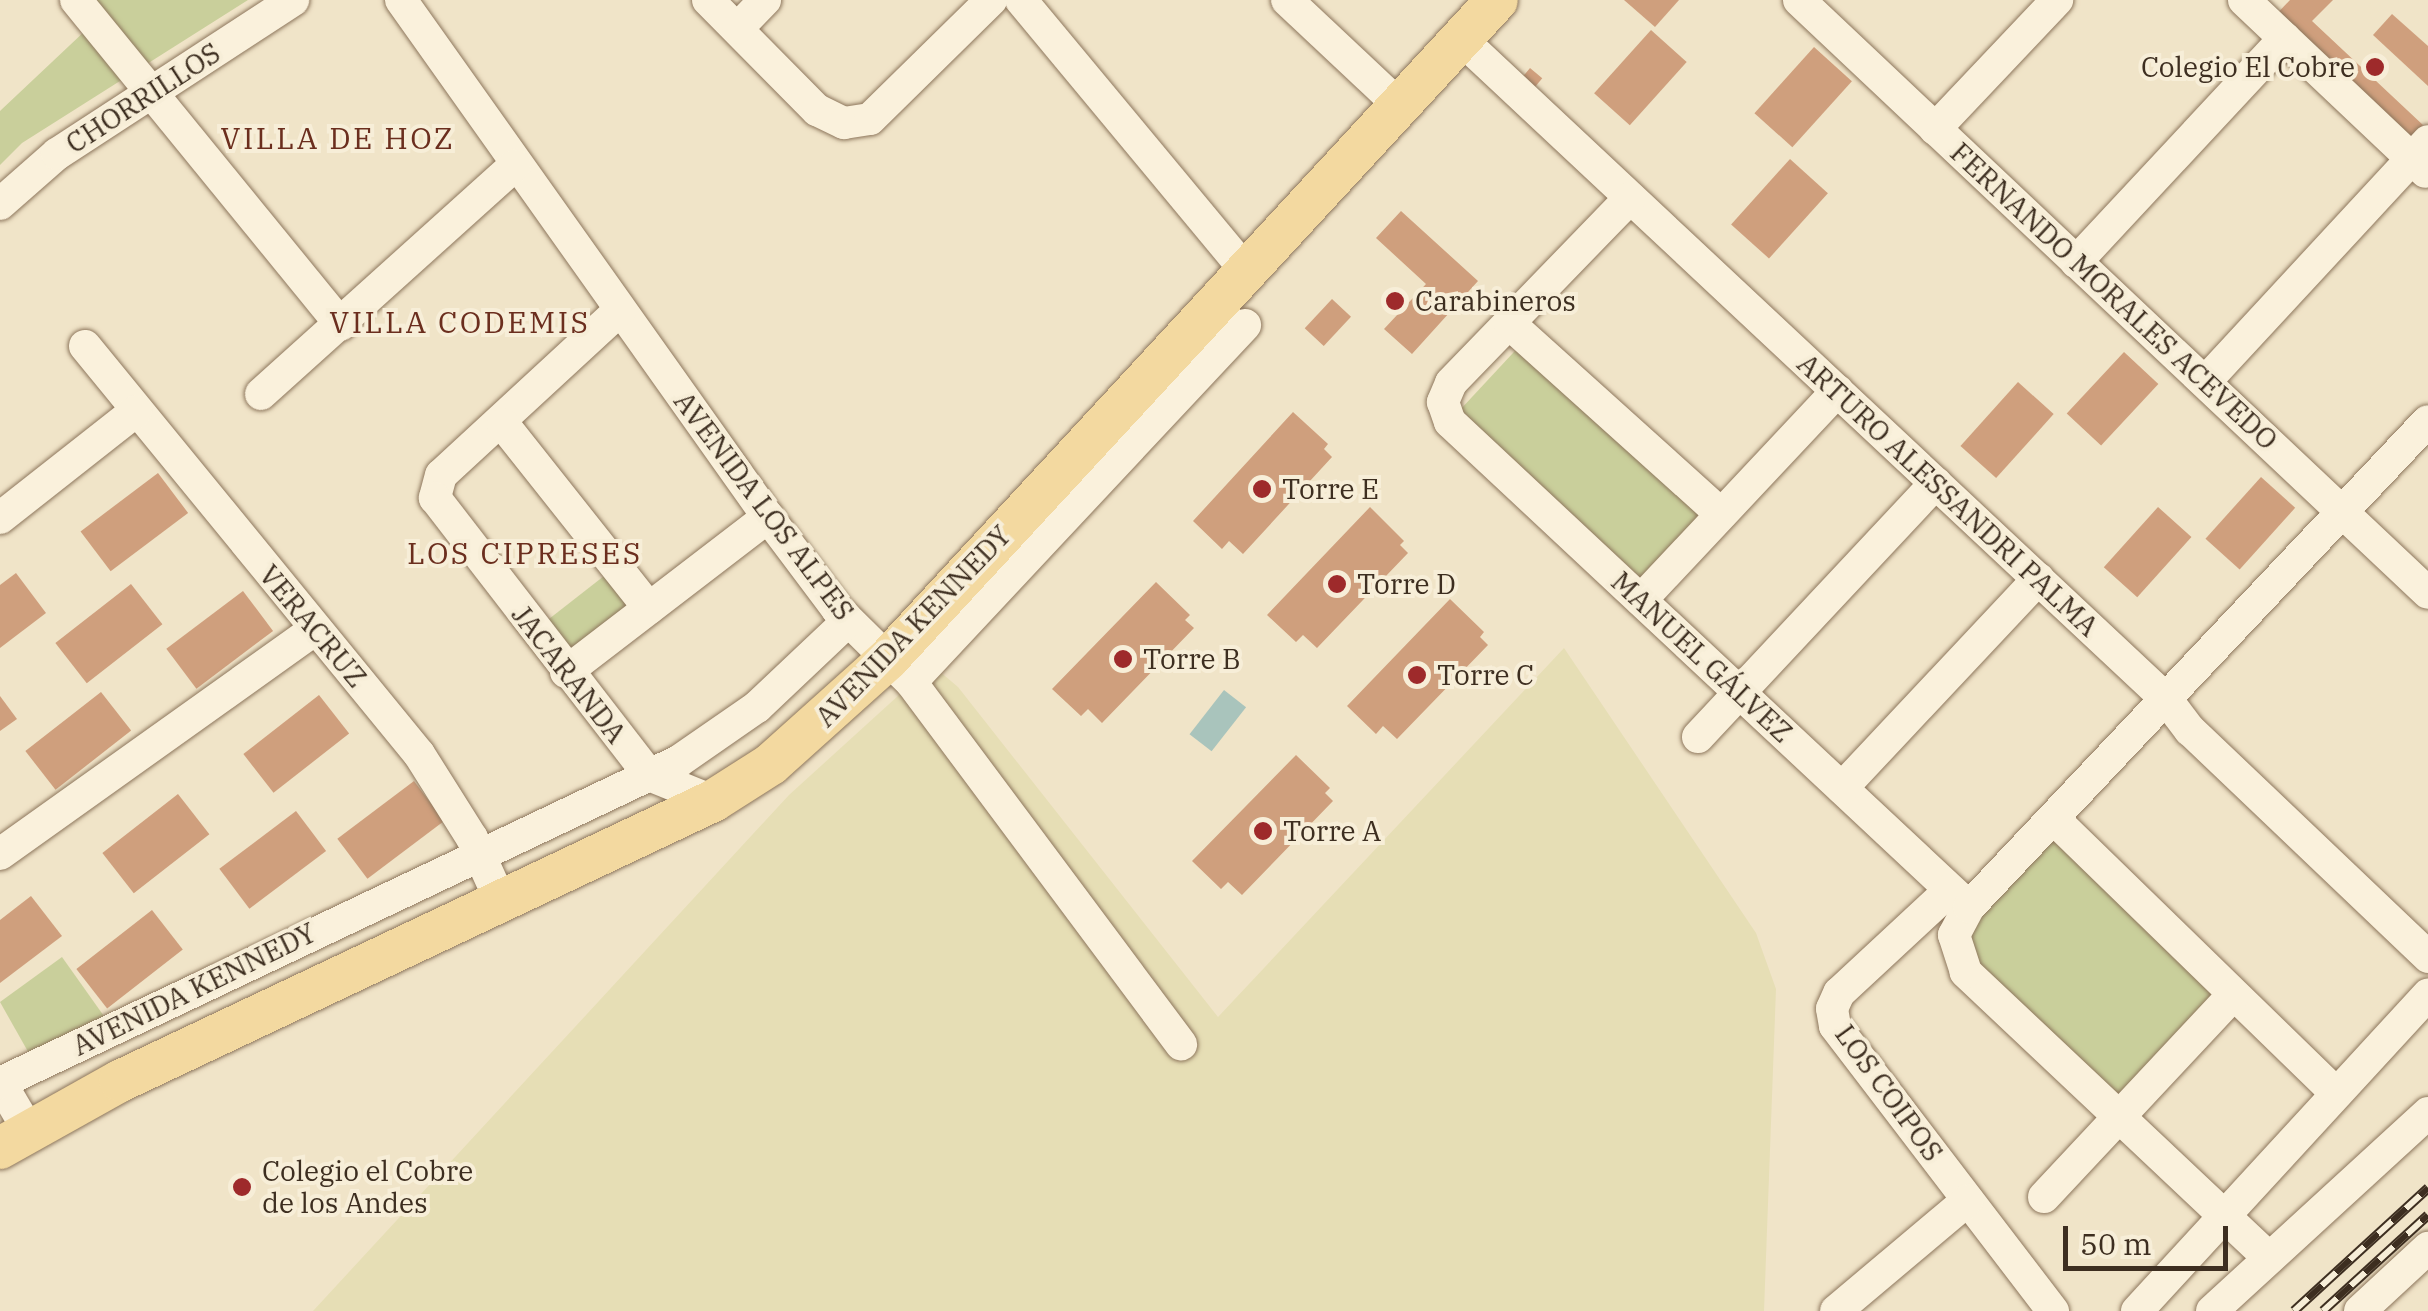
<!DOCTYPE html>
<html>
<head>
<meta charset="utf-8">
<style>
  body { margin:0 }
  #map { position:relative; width:2428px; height:1311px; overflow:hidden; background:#f0e4c8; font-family:"IBM Plex Serif",serif }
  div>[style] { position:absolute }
  .farmland>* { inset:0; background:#e6deb5 }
  .green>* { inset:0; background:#c9cf9b; transform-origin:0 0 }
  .water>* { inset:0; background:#a9c4bc; transform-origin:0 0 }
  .building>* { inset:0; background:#cf9f7d; transform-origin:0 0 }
  .roads { filter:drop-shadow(0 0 2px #8d765c) drop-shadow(0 0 2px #8d765c) }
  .minor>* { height:32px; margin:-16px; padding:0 16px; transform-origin:16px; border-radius:16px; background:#faf1dc }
  .major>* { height:42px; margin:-21px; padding:0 21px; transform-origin:21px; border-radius:21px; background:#f3d9a0 }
  .rail>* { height:10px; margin-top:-5px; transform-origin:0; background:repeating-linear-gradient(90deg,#f7eed8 0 19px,#3d2e20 0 38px); box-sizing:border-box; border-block:2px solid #3d2e20 }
  .dots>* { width:28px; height:28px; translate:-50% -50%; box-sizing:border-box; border:5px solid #f7eed8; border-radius:50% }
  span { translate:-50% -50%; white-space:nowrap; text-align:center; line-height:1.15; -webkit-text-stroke:8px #f7eed8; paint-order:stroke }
  .poi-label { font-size:28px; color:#3d2e20 }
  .right { translate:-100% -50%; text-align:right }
  .left { translate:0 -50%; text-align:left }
  .street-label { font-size:28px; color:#3d2e20 }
  .neighbourhood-label { font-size:30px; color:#6b2e1e; letter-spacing:2.5px }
  .scale { position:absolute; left:2063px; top:1226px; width:165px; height:45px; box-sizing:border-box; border:5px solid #3d2e20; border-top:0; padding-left:12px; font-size:30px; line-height:35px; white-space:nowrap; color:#3d2e20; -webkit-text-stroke:8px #f7eed8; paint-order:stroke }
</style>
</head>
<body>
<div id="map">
  <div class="farmland">
    <i style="clip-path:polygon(1564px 648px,1756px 933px,1776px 989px,1764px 1311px,313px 1311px,789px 795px,932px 665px,958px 687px,1218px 1017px)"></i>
  </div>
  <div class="green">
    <i style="clip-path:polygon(96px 0,248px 0,22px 143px,0 165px,0 111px,104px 13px)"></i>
    <i style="left:1527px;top:338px;width:255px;height:98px;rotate:43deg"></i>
    <i style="left:604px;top:576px;width:46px;height:95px;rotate:52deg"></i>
    <i style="clip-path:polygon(2055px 832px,2222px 997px,2122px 1098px,1974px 963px,1969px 950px,1971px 919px)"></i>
    <i style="clip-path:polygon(62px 957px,106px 1019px,31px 1057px,0 1002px)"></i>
  </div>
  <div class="water">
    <i style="left:1224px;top:690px;width:28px;height:56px;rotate:38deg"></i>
  </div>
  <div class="building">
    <i style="clip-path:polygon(1624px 0,1679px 0,1655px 27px)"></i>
    <i style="clip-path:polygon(2290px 0,2333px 0,2312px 21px,2423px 125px,2403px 146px,2270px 21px)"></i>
    <i style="clip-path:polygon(2392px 14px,2428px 46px,2428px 86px,2373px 35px)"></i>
    <i style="left:1651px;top:30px;width:48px;height:85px;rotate:42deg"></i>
    <i style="left:1814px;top:47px;width:51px;height:89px;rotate:42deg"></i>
    <i style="left:1530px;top:68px;width:16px;height:15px;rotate:40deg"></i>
    <i style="left:1790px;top:159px;width:51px;height:88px;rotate:42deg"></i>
    <i style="clip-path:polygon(1401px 211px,1478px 281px,1412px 354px,1384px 329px,1426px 284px,1376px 238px)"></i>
    <i style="left:1332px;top:299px;width:26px;height:40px;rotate:43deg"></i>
    <i style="left:2124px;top:352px;width:47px;height:84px;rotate:43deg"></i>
    <i style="left:2018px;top:382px;width:48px;height:86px;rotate:42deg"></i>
    <i style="clip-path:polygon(1293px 412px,1328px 444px,1324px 449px,1332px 457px,1243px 554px,1229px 541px,1222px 549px,1193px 521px)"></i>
    <i style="left:158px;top:473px;width:50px;height:97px;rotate:53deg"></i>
    <i style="left:2261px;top:477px;width:46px;height:83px;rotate:42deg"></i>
    <i style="clip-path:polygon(1370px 507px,1404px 541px,1400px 545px,1408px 553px,1317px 648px,1303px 635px,1296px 642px,1267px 615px)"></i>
    <i style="left:2158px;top:507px;width:45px;height:81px;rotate:42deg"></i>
    <i style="clip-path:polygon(16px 573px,46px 613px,0 648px,0 585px)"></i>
    <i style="clip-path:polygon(1156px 582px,1190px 615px,1185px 620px,1194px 628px,1102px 723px,1088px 709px,1081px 716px,1052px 689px)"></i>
    <i style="left:131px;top:584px;width:51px;height:96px;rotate:52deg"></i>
    <i style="left:243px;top:591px;width:50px;height:96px;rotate:53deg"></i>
    <i style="clip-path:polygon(1450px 599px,1484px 632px,1480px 637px,1488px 645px,1397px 739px,1383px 726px,1376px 734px,1347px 706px)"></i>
    <i style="left:101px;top:692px;width:49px;height:96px;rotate:52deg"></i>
    <i style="left:319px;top:695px;width:49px;height:96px;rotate:52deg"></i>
    <i style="clip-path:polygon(0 696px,17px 719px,0 731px)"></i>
    <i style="clip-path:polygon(1296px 755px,1330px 788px,1325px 793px,1333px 801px,1242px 895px,1228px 882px,1221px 889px,1192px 861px)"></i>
    <i style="left:414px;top:781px;width:50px;height:96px;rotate:53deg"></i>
    <i style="left:178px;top:794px;width:51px;height:96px;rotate:52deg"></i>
    <i style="left:296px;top:811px;width:50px;height:96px;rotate:53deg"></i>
    <i style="clip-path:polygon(31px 896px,62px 936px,0 983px,0 920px)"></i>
    <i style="left:152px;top:910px;width:50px;height:96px;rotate:52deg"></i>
  </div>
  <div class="roads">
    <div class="minor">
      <i style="left:76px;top:0;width:419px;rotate:50.8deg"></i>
      <i style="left:401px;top:0;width:634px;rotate:54.63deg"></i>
      <i style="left:768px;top:517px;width:115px;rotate:53.1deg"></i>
      <i style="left:837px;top:609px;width:104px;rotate:44.6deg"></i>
      <i style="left:911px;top:682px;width:452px;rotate:53.3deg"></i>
      <i style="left:708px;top:0;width:155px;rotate:45.3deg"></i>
      <i style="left:817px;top:110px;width:30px;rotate:26deg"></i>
      <i style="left:844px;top:123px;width:26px;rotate:-9deg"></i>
      <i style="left:870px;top:119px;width:170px;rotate:-44.5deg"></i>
      <i style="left:1021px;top:0;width:349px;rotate:50.3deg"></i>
      <i style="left:1287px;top:0;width:154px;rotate:43.2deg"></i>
      <i style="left:1799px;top:0;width:864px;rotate:43.31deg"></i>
      <i style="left:2244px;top:0;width:250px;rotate:43.4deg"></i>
      <i style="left:738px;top:28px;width:39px;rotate:-46deg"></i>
      <i style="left:1461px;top:39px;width:967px;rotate:43.11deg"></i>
      <i style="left:2167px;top:700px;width:38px;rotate:53deg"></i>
      <i style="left:2190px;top:730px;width:329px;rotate:43.6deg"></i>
      <i style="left:1935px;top:129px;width:178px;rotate:-46.6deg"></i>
      <i style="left:1630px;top:198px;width:257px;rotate:134.1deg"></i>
      <i style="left:1451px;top:383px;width:21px;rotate:113deg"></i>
      <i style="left:1443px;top:402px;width:21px;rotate:71deg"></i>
      <i style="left:1450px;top:422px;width:710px;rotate:43.06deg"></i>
      <i style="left:0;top:204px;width:76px;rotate:-41.3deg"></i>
      <i style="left:57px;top:154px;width:282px;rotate:-33.1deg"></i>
      <i style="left:2076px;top:262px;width:306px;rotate:-47deg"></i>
      <i style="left:620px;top:310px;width:243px;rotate:137.3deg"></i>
      <i style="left:441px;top:475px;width:24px;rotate:105deg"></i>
      <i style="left:435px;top:498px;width:350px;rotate:52.3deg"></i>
      <i style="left:649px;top:775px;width:69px;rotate:22.1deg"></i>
      <i style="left:1510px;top:324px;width:284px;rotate:42deg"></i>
      <i style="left:85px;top:346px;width:527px;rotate:50.7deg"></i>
      <i style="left:419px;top:754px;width:99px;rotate:57.8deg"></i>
      <i style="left:472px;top:838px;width:70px;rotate:65.6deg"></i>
      <i style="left:2205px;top:382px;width:328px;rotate:-47.2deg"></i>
      <i style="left:261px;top:394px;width:342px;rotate:-42deg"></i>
      <i style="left:503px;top:424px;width:235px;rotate:51.6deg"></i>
      <i style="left:0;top:518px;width:173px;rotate:-38.2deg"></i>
      <i style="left:1641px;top:600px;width:287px;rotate:-46.8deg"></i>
      <i style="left:566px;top:672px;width:255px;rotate:-37.5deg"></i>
      <i style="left:911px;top:682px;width:489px;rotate:-46.9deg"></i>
      <i style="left:1698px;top:737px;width:348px;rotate:-46.9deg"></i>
      <i style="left:1842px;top:788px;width:287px;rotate:-46.8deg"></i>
      <i style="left:2055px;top:820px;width:390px;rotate:44.2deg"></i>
      <i style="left:0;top:854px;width:387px;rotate:-35.5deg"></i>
      <i style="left:1950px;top:890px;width:151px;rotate:137.1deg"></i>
      <i style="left:1839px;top:993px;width:17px;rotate:114deg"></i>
      <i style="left:1832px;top:1009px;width:17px;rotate:80deg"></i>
      <i style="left:1835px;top:1026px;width:359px;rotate:52.6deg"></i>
      <i style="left:0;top:1082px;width:59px;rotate:59.5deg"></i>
      <i style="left:0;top:1083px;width:751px;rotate:-25.37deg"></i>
      <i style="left:679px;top:761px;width:95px;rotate:-34.7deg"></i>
      <i style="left:757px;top:707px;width:125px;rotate:-43.4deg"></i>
      <i style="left:2044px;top:1197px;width:277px;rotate:-46.9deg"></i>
      <i style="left:2269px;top:1258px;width:417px;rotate:-136.7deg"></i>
      <i style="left:1966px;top:972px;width:39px;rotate:-108deg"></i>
      <i style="left:1954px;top:935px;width:32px;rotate:-62deg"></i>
      <i style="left:1969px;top:907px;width:668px;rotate:-46.64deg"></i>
      <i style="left:1836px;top:1311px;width:172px;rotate:-40.1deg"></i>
      <i style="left:2137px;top:1311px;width:430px;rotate:-47.4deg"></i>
      <i style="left:2212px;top:1311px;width:293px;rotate:-42.5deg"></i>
      <i style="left:2360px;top:1311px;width:93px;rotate:-42.8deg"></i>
    </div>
    <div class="major">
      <i style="left:0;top:1148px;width:137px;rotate:-29.2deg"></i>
      <i style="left:120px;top:1081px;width:656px;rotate:-25.28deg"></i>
      <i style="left:713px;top:801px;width:69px;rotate:-32.5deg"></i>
      <i style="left:771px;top:764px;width:157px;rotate:-41.9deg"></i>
      <i style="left:888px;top:659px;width:897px;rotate:-47.26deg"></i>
    </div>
  </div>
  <div class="rail">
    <i style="left:2294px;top:1311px;width:182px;rotate:-42.5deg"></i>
    <i style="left:2323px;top:1311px;width:142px;rotate:-42.4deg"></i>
  </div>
  <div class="dots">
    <i style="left:2375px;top:67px;background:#9e2a2b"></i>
    <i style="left:1395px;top:301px;background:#9e2a2b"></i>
    <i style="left:1262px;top:489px;background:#9e2a2b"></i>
    <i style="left:1337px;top:584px;background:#9e2a2b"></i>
    <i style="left:1123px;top:659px;background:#9e2a2b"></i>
    <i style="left:1417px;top:675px;background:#9e2a2b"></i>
    <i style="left:1263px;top:831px;background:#9e2a2b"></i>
    <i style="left:242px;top:1187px;background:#9e2a2b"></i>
  </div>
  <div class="poi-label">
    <span class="right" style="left:2355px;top:67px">Colegio El Cobre</span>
    <span class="left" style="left:1415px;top:301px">Carabineros</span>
    <span class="left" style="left:1282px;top:489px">Torre E</span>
    <span class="left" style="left:1357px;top:584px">Torre D</span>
    <span class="left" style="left:1143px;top:659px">Torre B</span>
    <span class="left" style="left:1437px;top:675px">Torre C</span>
    <span class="left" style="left:1283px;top:831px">Torre A</span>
    <span class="left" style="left:262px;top:1187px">Colegio el Cobre<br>de los Andes</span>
  </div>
  <div class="street-label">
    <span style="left:143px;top:98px;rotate:-33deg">CHORRILLOS</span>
    <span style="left:2114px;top:296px;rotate:43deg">FERNANDO MORALES ACEVEDO</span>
    <span style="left:1948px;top:495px;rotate:43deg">ARTURO ALESSANDRI PALMA</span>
    <span style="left:764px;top:506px;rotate:53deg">AVENIDA LOS ALPES</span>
    <span style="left:313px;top:626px;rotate:50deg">VERACRUZ</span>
    <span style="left:913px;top:626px;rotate:-46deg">AVENIDA KENNEDY</span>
    <span style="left:1702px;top:657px;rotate:43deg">MANUEL GÁLVEZ</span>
    <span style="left:569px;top:674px;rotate:52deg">JACARANDA</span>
    <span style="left:194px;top:989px;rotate:-26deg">AVENIDA KENNEDY</span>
    <span style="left:1889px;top:1093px;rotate:54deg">LOS COIPOS</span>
  </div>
  <div class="neighbourhood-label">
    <span style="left:338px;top:138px">VILLA DE HOZ</span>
    <span style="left:460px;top:322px">VILLA CODEMIS</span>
    <span style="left:525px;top:553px">LOS CIPRESES</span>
  </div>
  <div class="scale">50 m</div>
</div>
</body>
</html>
